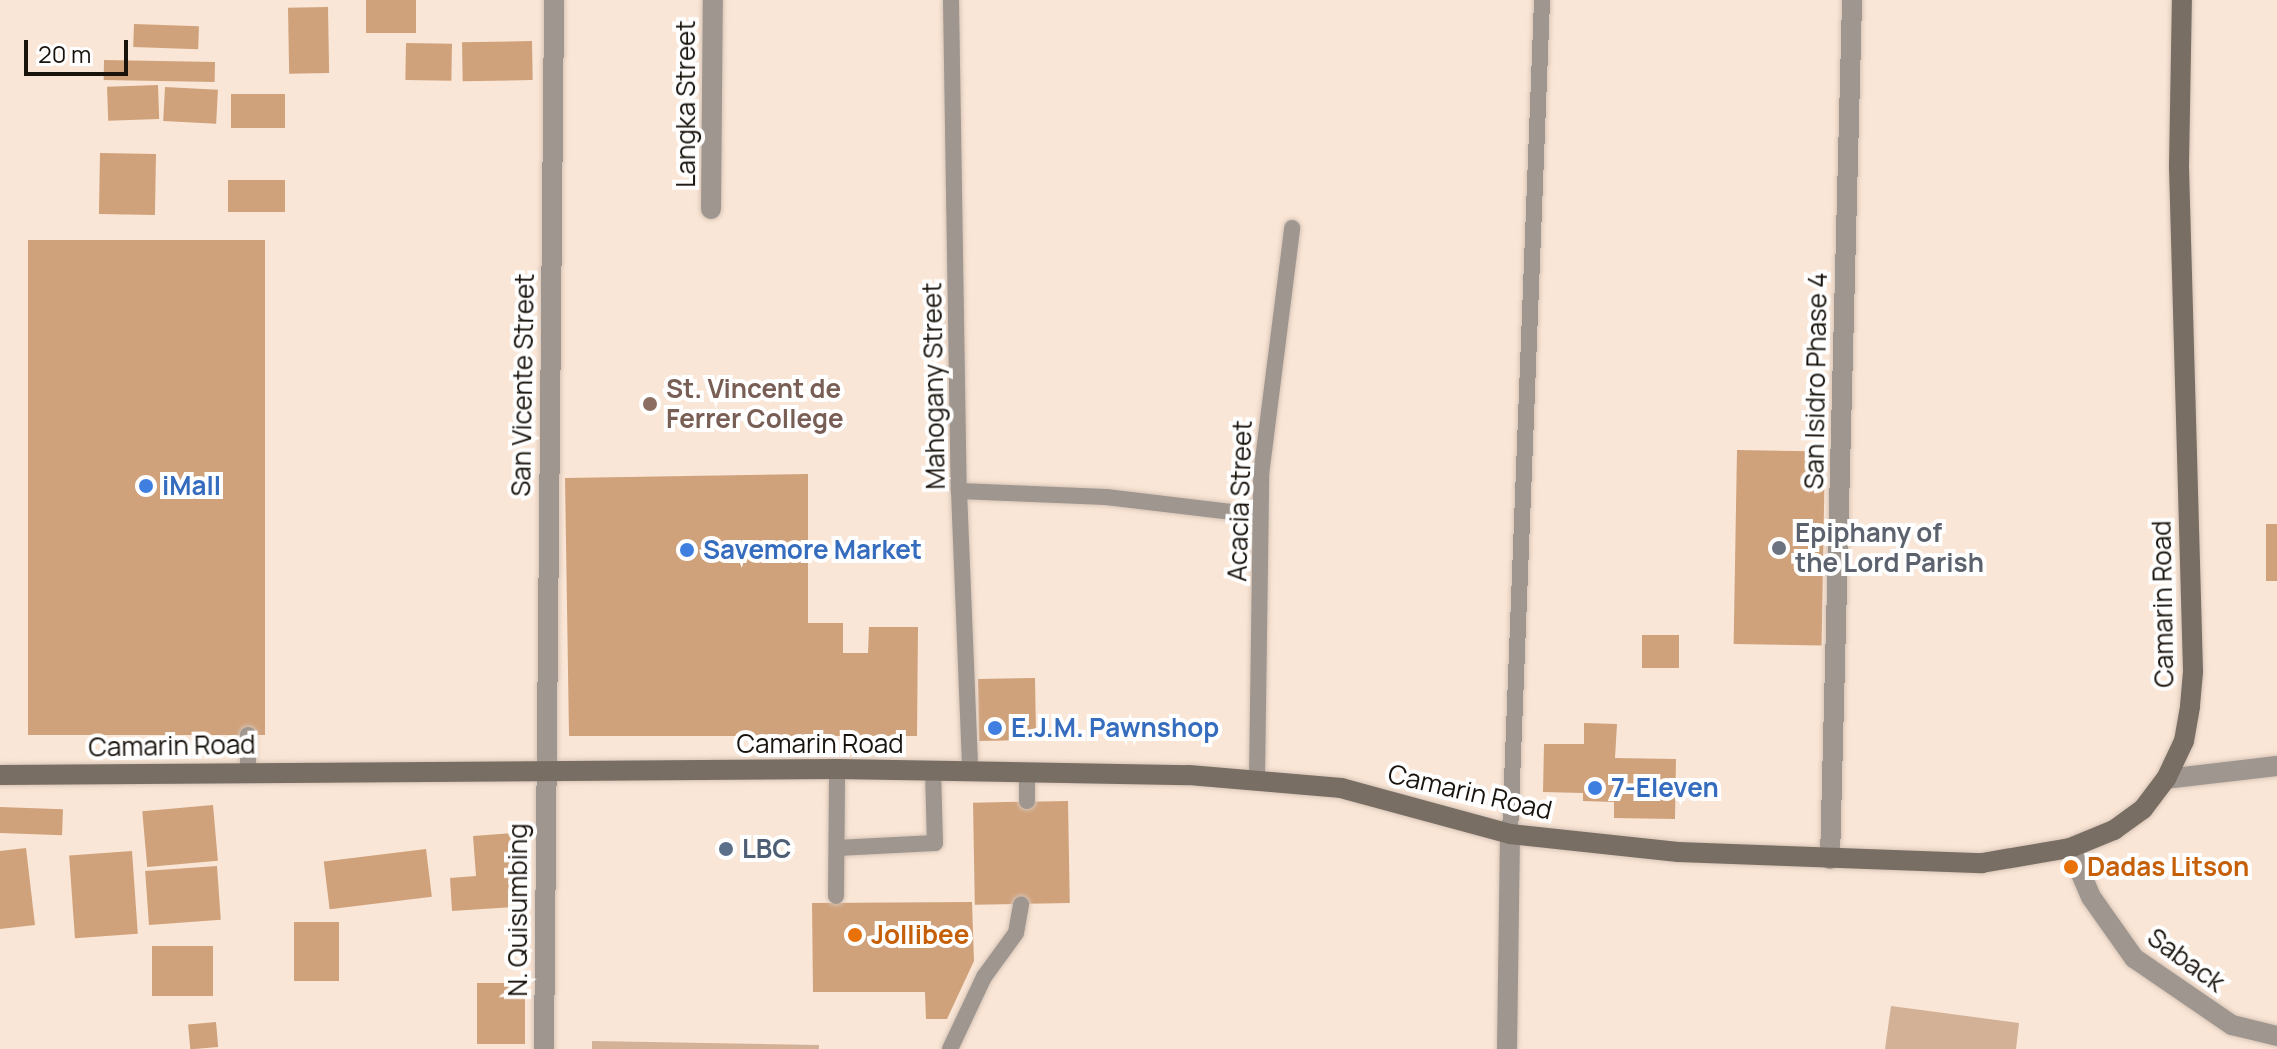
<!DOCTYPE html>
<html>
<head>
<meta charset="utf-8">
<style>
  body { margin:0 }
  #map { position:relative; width:2277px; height:1049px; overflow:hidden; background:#fae6d6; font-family:Manrope,sans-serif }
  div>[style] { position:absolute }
  .green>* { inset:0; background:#d2b197 }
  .building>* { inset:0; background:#d0a27c; transform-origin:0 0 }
  .roads { filter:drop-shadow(0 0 2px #d6c4b6) drop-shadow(0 0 2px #d6c4b6) }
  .service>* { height:16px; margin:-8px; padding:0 8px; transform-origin:8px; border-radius:8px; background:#9e968f }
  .minor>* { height:20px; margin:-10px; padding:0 10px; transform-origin:10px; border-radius:10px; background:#9e968f }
  .tertiary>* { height:20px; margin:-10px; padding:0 10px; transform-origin:10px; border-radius:10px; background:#9e968f }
  .secondary>* { height:20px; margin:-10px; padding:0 10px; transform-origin:10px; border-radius:10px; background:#796e63 }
  .dots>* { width:22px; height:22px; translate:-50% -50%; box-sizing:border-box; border:4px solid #fff; border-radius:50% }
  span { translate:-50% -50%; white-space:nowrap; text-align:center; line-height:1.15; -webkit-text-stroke:8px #fff; paint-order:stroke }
  .street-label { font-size:26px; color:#19130d }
  .education-label { font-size:26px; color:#785e54; font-weight:700 }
  .left { translate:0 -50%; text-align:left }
  .shop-label { font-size:26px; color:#366cbe; font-weight:700 }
  .worship-label { font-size:26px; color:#5b616d; font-weight:700 }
  .service-label { font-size:26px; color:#4e5e75; font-weight:700 }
  .food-label { font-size:26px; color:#c56008; font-weight:700 }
  .scale { position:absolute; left:24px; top:40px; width:104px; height:36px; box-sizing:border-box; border:4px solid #19130d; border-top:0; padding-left:10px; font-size:24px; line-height:28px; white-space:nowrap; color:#19130d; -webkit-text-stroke:6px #fff; paint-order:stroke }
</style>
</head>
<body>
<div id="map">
  <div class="green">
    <i style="clip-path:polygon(1891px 1006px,2019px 1023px,2016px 1049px,1885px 1049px)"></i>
    <i style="clip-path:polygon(592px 1041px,819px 1045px,819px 1049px,592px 1049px)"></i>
  </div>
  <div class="building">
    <i style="left:366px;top:0;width:50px;height:33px"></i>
    <i style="left:328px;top:7px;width:66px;height:40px;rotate:89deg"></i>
    <i style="left:134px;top:24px;width:65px;height:23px;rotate:2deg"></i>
    <i style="left:532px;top:41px;width:39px;height:70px;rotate:89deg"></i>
    <i style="left:406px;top:43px;width:46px;height:37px;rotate:1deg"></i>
    <i style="left:104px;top:60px;width:111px;height:20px;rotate:1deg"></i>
    <i style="left:158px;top:85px;width:34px;height:51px;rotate:88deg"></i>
    <i style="left:165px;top:87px;width:53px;height:34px;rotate:3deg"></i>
    <i style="left:231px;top:94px;width:54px;height:34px"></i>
    <i style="left:100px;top:153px;width:56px;height:61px;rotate:1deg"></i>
    <i style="left:228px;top:180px;width:57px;height:32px"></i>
    <i style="left:265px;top:240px;width:495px;height:237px;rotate:90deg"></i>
    <i style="left:1737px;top:450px;width:88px;height:194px;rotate:1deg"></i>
    <i style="clip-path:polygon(808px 474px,808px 623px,843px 623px,843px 653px,868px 653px,869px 627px,918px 627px,917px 736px,569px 736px,565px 478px)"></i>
    <i style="left:2277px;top:524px;width:57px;height:11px;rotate:90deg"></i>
    <i style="left:1642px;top:635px;width:37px;height:33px"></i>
    <i style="left:1035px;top:678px;width:62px;height:57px;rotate:89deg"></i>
    <i style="clip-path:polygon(1584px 723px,1617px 724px,1615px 758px,1676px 759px,1675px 819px,1614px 818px,1614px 802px,1583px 801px,1583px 793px,1543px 792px,1544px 744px,1584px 744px)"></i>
    <i style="left:1068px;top:801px;width:102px;height:95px;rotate:89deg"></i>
    <i style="left:213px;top:805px;width:56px;height:71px;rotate:85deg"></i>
    <i style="left:0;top:807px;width:63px;height:26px;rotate:2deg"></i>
    <i style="clip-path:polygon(526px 832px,531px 906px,452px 911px,450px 878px,476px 876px,473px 836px)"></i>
    <i style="clip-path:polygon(26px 848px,35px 925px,0 929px,0 851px)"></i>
    <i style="left:426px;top:849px;width:48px;height:103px;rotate:83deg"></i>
    <i style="left:132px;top:851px;width:83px;height:63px;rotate:86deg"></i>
    <i style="left:217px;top:866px;width:54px;height:72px;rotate:86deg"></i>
    <i style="clip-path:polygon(972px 902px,974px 961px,947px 1019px,926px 1019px,925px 992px,813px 992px,812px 903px)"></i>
    <i style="left:294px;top:922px;width:45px;height:59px"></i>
    <i style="left:213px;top:946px;width:50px;height:61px;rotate:90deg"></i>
    <i style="left:477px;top:983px;width:48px;height:61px"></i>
    <i style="left:216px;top:1022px;width:25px;height:28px;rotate:85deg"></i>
  </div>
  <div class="roads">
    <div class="service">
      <i style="left:951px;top:0;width:491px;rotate:89.1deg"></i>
      <i style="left:959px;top:491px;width:279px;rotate:87.7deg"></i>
      <i style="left:959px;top:491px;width:147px;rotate:2.3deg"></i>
      <i style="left:1106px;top:497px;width:153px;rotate:6.8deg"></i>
      <i style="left:248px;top:735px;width:37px;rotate:90deg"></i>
      <i style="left:1257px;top:778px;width:303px;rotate:-89.2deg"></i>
      <i style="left:1261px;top:475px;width:249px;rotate:-82.8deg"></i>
      <i style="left:1027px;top:801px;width:29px;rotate:-90deg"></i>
      <i style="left:1510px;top:834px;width:835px;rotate:-87.8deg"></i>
      <i style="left:837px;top:848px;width:98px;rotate:-2.9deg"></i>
      <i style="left:935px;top:843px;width:73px;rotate:-91.6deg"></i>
      <i style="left:836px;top:896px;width:127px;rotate:-89.5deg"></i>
      <i style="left:950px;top:1049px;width:80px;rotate:-64.7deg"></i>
      <i style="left:984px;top:977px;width:54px;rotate:-54deg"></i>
      <i style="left:1016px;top:933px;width:29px;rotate:-80deg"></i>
    </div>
    <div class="minor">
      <i style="left:711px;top:209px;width:209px;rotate:-89.5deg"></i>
      <i style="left:2166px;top:779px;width:112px;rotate:-6.7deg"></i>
      <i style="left:2070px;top:848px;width:53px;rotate:66.8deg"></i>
      <i style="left:2091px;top:897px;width:75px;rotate:54.8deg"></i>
      <i style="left:2134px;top:958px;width:119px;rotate:34.4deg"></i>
      <i style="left:2232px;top:1025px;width:46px;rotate:13.7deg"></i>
      <i style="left:1830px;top:859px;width:859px;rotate:-88.53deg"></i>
      <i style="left:544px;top:1049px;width:1049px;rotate:-89.45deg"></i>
    </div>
    <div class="tertiary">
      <i style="left:1507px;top:1049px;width:215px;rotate:-89.2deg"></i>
    </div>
    <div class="secondary">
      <i style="left:0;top:775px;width:837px;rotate:-0.41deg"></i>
      <i style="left:837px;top:769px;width:352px;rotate:1deg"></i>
      <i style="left:1189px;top:775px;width:153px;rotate:4.9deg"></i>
      <i style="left:1341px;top:788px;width:175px;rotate:15.2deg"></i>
      <i style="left:1510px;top:834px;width:169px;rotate:6.1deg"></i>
      <i style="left:1678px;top:852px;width:304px;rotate:2.1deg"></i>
      <i style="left:1982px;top:863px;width:89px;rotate:-9.7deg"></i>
      <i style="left:2070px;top:848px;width:48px;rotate:-22.2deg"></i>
      <i style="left:2114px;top:830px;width:36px;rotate:-36deg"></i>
      <i style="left:2143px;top:809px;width:38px;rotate:-53deg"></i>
      <i style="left:2166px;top:779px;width:42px;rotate:-64.7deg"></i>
      <i style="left:2184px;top:741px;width:36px;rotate:-80deg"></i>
      <i style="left:2190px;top:706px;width:35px;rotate:-85deg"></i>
      <i style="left:2193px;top:671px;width:505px;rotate:-91.59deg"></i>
      <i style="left:2179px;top:166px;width:166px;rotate:-89deg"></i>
    </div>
  </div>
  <div class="dots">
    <i style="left:650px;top:404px;background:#8d6e63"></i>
    <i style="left:146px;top:486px;background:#3f7fe0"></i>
    <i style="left:1779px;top:548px;background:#6b7280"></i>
    <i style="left:687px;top:550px;background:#3f7fe0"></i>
    <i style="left:995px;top:728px;background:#3f7fe0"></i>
    <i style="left:1595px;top:788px;background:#3f7fe0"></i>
    <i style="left:726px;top:849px;background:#5c6f8a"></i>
    <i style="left:2071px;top:867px;background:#e8710a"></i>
    <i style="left:855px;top:935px;background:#e8710a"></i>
  </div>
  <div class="street-label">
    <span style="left:686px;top:104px;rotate:-90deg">Langka Street</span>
    <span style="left:1816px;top:381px;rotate:-89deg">San Isidro Phase 4</span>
    <span style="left:523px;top:385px;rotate:-89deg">San Vicente Street</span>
    <span style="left:934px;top:386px;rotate:-91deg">Mahogany Street</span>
    <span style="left:1240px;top:501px;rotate:-88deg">Acacia Street</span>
    <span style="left:2163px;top:604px;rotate:-91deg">Camarin Road</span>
    <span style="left:820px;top:744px">Camarin Road</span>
    <span style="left:172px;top:746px;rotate:-1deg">Camarin Road</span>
    <span style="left:1470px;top:792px;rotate:13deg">Camarin Road</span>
    <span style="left:518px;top:910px;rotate:-90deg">N. Quisumbing</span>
    <span style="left:2186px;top:960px;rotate:36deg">Saback</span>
  </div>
  <div class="education-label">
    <span class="left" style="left:666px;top:404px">St. Vincent de<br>Ferrer College</span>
  </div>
  <div class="shop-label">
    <span class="left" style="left:162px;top:486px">iMall</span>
    <span class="left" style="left:703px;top:550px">Savemore Market</span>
    <span class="left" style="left:1011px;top:728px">E.J.M. Pawnshop</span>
    <span class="left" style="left:1611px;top:788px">7-Eleven</span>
  </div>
  <div class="worship-label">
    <span class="left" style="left:1795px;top:548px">Epiphany of<br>the Lord Parish</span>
  </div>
  <div class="service-label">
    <span class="left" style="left:742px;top:849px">LBC</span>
  </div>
  <div class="food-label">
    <span class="left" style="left:2087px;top:867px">Dadas Litson</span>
    <span class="left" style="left:871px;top:935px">Jollibee</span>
  </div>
  <div class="scale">20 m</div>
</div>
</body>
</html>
